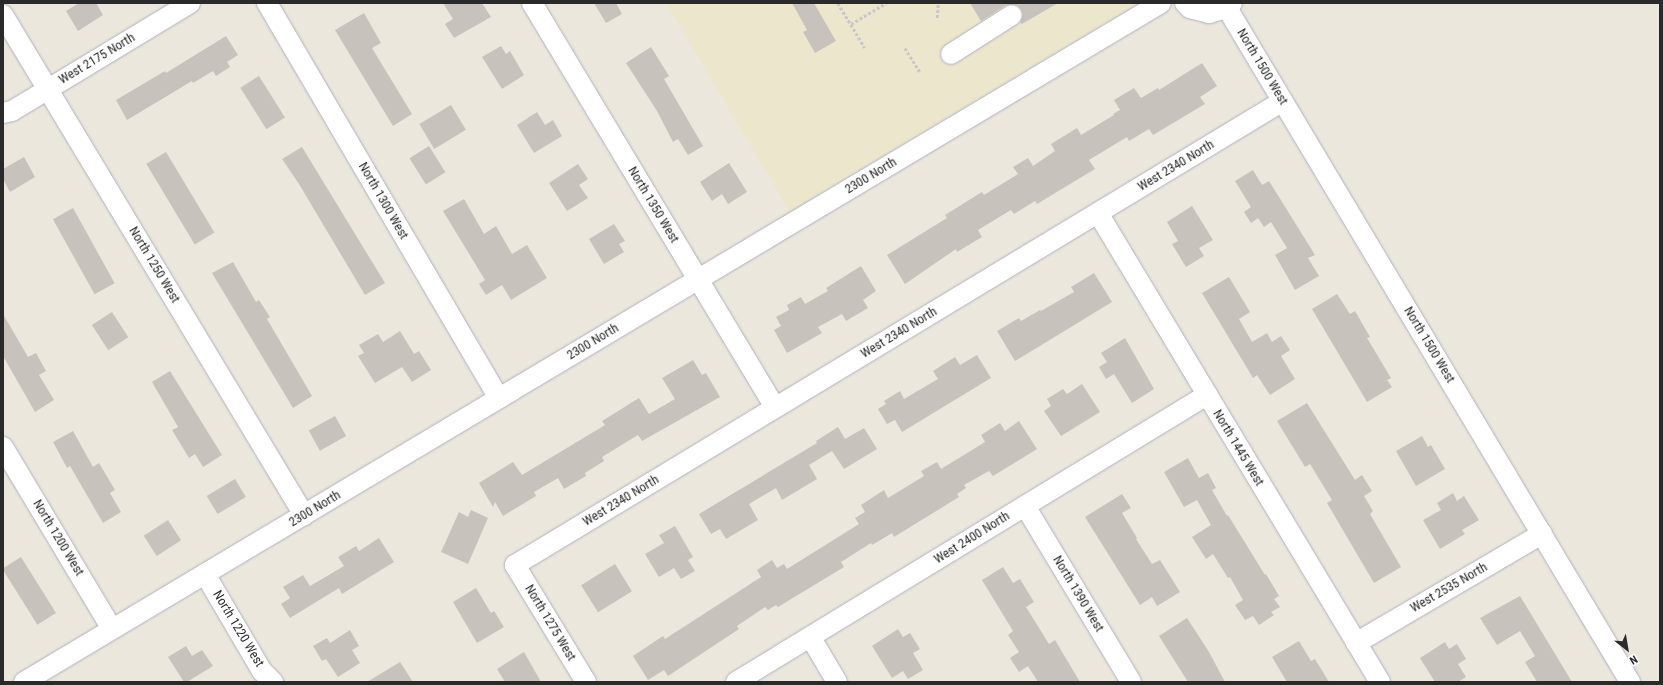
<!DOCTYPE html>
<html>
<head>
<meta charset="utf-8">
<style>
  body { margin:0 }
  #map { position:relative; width:1663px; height:685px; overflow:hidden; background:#ebe7dd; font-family:"Roboto Condensed",sans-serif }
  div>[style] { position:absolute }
  .education>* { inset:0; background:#ece6cd }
  .building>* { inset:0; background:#c7c3bc; transform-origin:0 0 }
  .path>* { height:2.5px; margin-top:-1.25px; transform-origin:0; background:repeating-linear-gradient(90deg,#c8c8c8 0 3px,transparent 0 5px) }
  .roads { filter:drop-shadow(0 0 1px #b0b1bd) drop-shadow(0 0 1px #b0b1bd) }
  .minor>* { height:20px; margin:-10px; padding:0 10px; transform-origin:10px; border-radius:10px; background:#fff }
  span { translate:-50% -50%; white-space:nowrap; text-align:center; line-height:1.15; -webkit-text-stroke:3px #fff; paint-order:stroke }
  .street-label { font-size:13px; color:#2a2a2a }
  .frame { position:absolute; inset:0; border:4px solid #2a2a2a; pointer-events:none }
  .north { position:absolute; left:1607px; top:629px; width:40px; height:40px; -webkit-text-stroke:3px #fff; paint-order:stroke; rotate:149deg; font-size:11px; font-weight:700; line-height:16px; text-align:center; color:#2a2a2a }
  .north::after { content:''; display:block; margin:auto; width:14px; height:18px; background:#2a2a2a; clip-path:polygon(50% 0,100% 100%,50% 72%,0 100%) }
</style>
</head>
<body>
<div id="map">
  <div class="education">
    <i style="clip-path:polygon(666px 3px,1138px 3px,789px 211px)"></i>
  </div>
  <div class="building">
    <i style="clip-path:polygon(79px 3px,96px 3px,103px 15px,78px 31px,66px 11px)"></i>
    <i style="clip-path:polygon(443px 3px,482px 3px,491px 17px,454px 38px,445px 24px,453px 19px)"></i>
    <i style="clip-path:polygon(594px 3px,616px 3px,622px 14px,606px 23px)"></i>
    <i style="clip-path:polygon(792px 3px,814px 3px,836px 41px,815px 53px,803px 32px,807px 30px)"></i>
    <i style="clip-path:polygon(970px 3px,1058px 3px,1022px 24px,1020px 22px,1023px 14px,1021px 9px,1017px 5px,1006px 5px,981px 21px)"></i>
    <i style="clip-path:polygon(364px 13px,381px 43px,372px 48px,412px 114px,393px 126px,335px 30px)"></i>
    <i style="clip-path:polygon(226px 36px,238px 55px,227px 62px,230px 67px,216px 76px,213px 71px,193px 83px,192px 81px,127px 120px,116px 100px,165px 71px,166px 73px)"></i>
    <i style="clip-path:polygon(501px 46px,506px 54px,510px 51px,524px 75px,502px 89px,482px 57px)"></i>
    <i style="clip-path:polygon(651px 47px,669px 76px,664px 79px,703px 146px,688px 155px,678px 139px,673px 142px,657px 111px,626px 63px)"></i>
    <i style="clip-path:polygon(1202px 63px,1217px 86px,1200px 97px,1205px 104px,1153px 135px,1149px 129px,1129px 141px,1127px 137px,1089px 160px,1095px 169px,1037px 204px,1035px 201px,1014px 214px,1011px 210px,978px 230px,982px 237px,957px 252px,956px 249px,905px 284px,887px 255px,947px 218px,945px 215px,982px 192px,984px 195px,1018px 174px,1013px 167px,1028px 158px,1033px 166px,1055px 151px,1051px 144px,1077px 128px,1081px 135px,1114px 115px,1113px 114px,1120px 110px,1114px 100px,1134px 88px,1141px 98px,1158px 88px,1159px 90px)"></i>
    <i style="left:259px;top:76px;width:49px;height:22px;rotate:58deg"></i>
    <i style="left:451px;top:105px;width:29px;height:37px;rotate:59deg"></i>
    <i style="clip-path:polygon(537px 112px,545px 125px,553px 120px,562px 136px,534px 153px,517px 125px)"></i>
    <i style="left:429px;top:146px;width:31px;height:23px;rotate:58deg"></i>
    <i style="clip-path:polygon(302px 147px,385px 283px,365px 295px,299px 184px,282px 159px)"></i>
    <i style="left:166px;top:152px;width:94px;height:23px;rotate:59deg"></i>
    <i style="clip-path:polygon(24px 157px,35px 177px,10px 192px,3px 179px,3px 169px)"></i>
    <i style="clip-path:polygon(729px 163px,747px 192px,728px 204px,722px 194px,712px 201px,700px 182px)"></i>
    <i style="clip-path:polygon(578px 164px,588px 179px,579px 185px,588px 198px,567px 211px,549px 183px)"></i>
    <i style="clip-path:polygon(1253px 170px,1262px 185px,1269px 181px,1315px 255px,1308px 258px,1319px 276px,1295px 290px,1275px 255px,1287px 248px,1271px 222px,1264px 227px,1258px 218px,1251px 223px,1244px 212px,1251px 207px,1235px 181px)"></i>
    <i style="clip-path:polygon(464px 199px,484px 234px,496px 226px,512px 254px,527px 245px,547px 278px,511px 300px,502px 285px,486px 295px,479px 284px,485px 280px,443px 211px)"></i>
    <i style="clip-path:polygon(1192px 206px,1213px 240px,1199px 248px,1204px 256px,1186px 267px,1172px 244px,1178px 241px,1167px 222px)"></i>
    <i style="left:73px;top:208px;width:86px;height:23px;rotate:61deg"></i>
    <i style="clip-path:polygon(614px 224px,625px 241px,619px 244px,624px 252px,604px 264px,589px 239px)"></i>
    <i style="clip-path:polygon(233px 262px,256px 302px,259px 300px,270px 317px,267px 319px,312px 396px,293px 408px,212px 273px)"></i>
    <i style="clip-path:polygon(861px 266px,876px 291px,863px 300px,868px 308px,846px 321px,842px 314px,818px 327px,822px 333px,787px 353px,774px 330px,781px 326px,776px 317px,789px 310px,787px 305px,801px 297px,805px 304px,828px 291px,826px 288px)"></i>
    <i style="clip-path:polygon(1094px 273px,1112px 302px,1015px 361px,997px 331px,1019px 318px,1021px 321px,1040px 310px,1041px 311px,1074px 292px,1071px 287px)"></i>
    <i style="clip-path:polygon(1229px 277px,1250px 312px,1239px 319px,1252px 342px,1267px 333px,1272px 342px,1281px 336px,1290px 350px,1281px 356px,1295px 379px,1270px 395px,1257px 375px,1253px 378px,1202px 293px)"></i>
    <i style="clip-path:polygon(1337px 294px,1350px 314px,1355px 311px,1370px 337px,1367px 338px,1391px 378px,1387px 380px,1392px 387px,1367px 402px,1312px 309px)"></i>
    <i style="left:112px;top:312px;width:30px;height:24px;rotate:57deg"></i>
    <i style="clip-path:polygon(3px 314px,28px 357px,36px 353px,46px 371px,39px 375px,54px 400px,35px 412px,3px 356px)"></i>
    <i style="clip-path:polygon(400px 331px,414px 354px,419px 351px,431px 370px,412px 382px,402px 367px,375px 383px,358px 356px,364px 353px,359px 345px,378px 334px,383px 342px)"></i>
    <i style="clip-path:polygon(1125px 338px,1154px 389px,1132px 403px,1114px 374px,1106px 379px,1099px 367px,1107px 362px,1101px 353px)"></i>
    <i style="clip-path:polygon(977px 355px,991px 378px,902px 432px,895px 420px,887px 424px,878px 409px,886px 404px,884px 401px,900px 391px,904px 399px,938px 379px,933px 371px,955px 357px,960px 365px)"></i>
    <i style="clip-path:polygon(693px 360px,702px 375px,706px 373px,720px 397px,642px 441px,638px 435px,602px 457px,604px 461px,585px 473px,586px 476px,564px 489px,558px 478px,534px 492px,536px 496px,503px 516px,495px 502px,493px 507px,479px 483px,513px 462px,522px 475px,605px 425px,602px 421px,639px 398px,649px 414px,675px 399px,662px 378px)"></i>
    <i style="clip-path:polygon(170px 371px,222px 455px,203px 467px,195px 454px,189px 458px,172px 430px,178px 427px,152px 382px)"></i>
    <i style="clip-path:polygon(1082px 384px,1100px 412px,1061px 436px,1044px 411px,1051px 406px,1047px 399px,1063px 389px,1067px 394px)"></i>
    <i style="clip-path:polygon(1307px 403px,1355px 480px,1362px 475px,1372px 491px,1364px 496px,1373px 511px,1370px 514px,1401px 567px,1374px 583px,1327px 503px,1332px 500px,1310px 464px,1305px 467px,1277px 421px)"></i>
    <i style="left:335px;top:416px;width:23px;height:30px;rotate:61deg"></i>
    <i style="clip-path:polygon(1019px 421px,1037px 449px,993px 476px,989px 471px,964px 485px,966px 488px,957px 494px,959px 497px,894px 537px,892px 533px,872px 545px,871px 543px,841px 562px,844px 567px,778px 607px,776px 605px,768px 610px,765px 607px,737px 626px,739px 629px,668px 676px,664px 670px,648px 680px,633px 656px,663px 636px,665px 639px,761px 577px,757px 570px,772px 560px,777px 568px,784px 564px,787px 569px,859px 524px,855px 518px,865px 512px,861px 505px,884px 490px,888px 498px,924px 476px,921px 471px,937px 462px,941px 469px,985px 442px,981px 435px,1000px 423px,1005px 431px)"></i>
    <i style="clip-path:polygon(838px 427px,845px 439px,864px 428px,877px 449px,844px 469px,832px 451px,809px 465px,817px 479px,782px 500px,776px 488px,749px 504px,758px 520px,726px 539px,720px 529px,711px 534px,699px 514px,817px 443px,816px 441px)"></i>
    <i style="clip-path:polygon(73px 431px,93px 467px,99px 463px,115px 490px,110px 493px,121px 512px,103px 523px,70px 466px,67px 468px,53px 442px)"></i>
    <i style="clip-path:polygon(1422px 436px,1428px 447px,1431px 445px,1445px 469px,1416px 486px,1396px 451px)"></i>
    <i style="clip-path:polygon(1188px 458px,1199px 478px,1208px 473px,1216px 488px,1212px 490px,1227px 516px,1228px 515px,1265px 575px,1266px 574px,1279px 596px,1274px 599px,1280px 607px,1271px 612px,1274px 615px,1259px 625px,1253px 616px,1245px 620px,1235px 605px,1243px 600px,1230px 577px,1228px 578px,1213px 554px,1206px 559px,1192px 537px,1211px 525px,1197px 500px,1184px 507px,1164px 472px)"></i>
    <i style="left:235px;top:479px;width:21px;height:33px;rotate:59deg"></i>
    <i style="clip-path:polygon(1453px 493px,1457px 501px,1464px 496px,1479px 520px,1462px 530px,1465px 534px,1440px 549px,1423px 520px,1441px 510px,1437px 503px)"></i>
    <i style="clip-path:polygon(1122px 494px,1131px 508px,1122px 513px,1137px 538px,1136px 539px,1152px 564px,1160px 560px,1180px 592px,1157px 606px,1152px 597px,1140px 605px,1085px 517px)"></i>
    <i style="clip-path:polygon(471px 510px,488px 518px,468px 564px,441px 552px,459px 512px,468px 517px)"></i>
    <i style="left:168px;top:520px;width:24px;height:29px;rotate:57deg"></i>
    <i style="clip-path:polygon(675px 526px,693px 557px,688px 560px,695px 571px,681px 579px,674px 568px,659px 577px,645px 554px,664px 543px,659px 535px)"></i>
    <i style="clip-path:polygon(379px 538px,394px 562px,342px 594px,339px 588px,290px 618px,281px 604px,290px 598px,283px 587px,303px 575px,310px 586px,344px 566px,338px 557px,356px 546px,359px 551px)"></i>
    <i style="left:21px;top:557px;width:66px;height:22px;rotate:58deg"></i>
    <i style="left:615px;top:564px;width:32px;height:40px;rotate:58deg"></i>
    <i style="clip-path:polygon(1003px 567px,1013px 583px,1020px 579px,1034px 602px,1026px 607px,1049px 644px,1055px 640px,1080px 682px,1038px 682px,1028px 666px,1019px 672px,1010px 658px,1019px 652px,1008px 635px,1013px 631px,982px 580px)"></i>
    <i style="clip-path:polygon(476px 588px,491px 613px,494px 611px,504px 627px,477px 643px,453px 602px)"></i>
    <i style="clip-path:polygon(1520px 596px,1540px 629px,1572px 682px,1537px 682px,1525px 662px,1535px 656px,1520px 631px,1497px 645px,1480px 618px)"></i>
    <i style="clip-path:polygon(1187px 618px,1209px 652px,1225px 682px,1188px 682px,1159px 636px)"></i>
    <i style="clip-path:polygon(898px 629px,903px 637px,910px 633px,920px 649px,913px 653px,923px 670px,908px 679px,903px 671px,892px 678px,872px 646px)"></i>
    <i style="clip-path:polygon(350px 630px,359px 646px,352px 650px,360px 663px,338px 677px,326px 659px,322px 661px,313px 646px,327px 638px,330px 643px)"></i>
    <i style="clip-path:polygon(1299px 641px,1311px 661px,1315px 659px,1329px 682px,1287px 682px,1272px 657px)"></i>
    <i style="clip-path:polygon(1445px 642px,1449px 649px,1457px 644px,1466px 659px,1458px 664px,1466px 677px,1458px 682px,1435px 682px,1420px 658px)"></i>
    <i style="clip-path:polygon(186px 646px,192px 656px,202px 650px,213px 666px,187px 682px,184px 682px,168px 657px)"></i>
    <i style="clip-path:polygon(524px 652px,541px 682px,505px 682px,497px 669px)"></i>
    <i style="clip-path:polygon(400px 662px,413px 682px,367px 682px)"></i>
  </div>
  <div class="path">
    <i style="left:838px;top:3px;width:52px;rotate:59deg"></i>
    <i style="left:937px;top:18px;width:15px;rotate:-86deg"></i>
    <i style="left:851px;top:24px;width:41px;rotate:-31deg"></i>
    <i style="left:905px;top:48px;width:28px;rotate:58deg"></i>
  </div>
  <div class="roads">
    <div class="minor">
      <i style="left:267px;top:3px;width:458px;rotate:59.6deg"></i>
      <i style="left:532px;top:3px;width:472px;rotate:59deg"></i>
      <i style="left:1185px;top:3px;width:7px;rotate:45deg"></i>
      <i style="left:1190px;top:8px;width:20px;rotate:15deg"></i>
      <i style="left:1209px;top:13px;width:19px;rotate:-16deg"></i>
      <i style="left:1227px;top:8px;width:7px;rotate:-45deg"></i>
      <i style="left:1227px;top:8px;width:785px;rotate:59.12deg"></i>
      <i style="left:3px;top:15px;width:584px;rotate:58.95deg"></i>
      <i style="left:951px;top:54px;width:72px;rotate:-32.6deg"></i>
      <i style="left:3px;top:113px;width:9px;rotate:-13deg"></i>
      <i style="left:12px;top:111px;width:208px;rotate:-31.2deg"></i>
      <i style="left:1098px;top:213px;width:547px;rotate:58.98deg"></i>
      <i style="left:3px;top:447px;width:212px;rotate:59.1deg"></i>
      <i style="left:1025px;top:506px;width:205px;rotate:58.9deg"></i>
      <i style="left:205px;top:574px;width:113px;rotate:59.6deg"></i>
      <i style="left:262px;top:671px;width:16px;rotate:45deg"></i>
      <i style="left:811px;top:638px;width:51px;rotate:59.4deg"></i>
      <i style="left:1356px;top:643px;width:216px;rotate:-30.4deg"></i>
      <i style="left:24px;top:682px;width:1324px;rotate:-30.85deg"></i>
      <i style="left:586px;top:682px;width:137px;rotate:-121.3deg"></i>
      <i style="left:515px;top:565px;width:897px;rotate:-31.14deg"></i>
      <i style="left:736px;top:682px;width:552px;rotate:-31.36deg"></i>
    </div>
  </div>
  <div class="street-label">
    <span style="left:97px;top:59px;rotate:-31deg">West 2175 North</span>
    <span style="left:1262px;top:67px;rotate:59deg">North 1500 West</span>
    <span style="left:1176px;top:166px;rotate:-31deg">West 2340 North</span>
    <span style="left:871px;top:176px;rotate:-31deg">2300 North</span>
    <span style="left:383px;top:201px;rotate:60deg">North 1300 West</span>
    <span style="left:653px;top:205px;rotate:59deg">North 1350 West</span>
    <span style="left:154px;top:265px;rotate:59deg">North 1250 West</span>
    <span style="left:899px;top:333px;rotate:-31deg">West 2340 North</span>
    <span style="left:593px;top:342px;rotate:-31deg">2300 North</span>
    <span style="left:1429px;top:345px;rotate:59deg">North 1500 West</span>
    <span style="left:1238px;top:448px;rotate:59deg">North 1445 West</span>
    <span style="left:621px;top:501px;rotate:-31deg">West 2340 North</span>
    <span style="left:315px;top:509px;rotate:-31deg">2300 North</span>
    <span style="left:58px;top:538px;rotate:59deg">North 1200 West</span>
    <span style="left:972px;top:538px;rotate:-32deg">West 2400 North</span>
    <span style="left:1449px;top:588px;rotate:-30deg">West 2535 North</span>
    <span style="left:1078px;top:594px;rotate:59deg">North 1390 West</span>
    <span style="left:550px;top:623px;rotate:59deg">North 1275 West</span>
    <span style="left:238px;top:629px;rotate:59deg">North 1220 West</span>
  </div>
  <div class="frame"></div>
  <div class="north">N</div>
</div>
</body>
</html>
